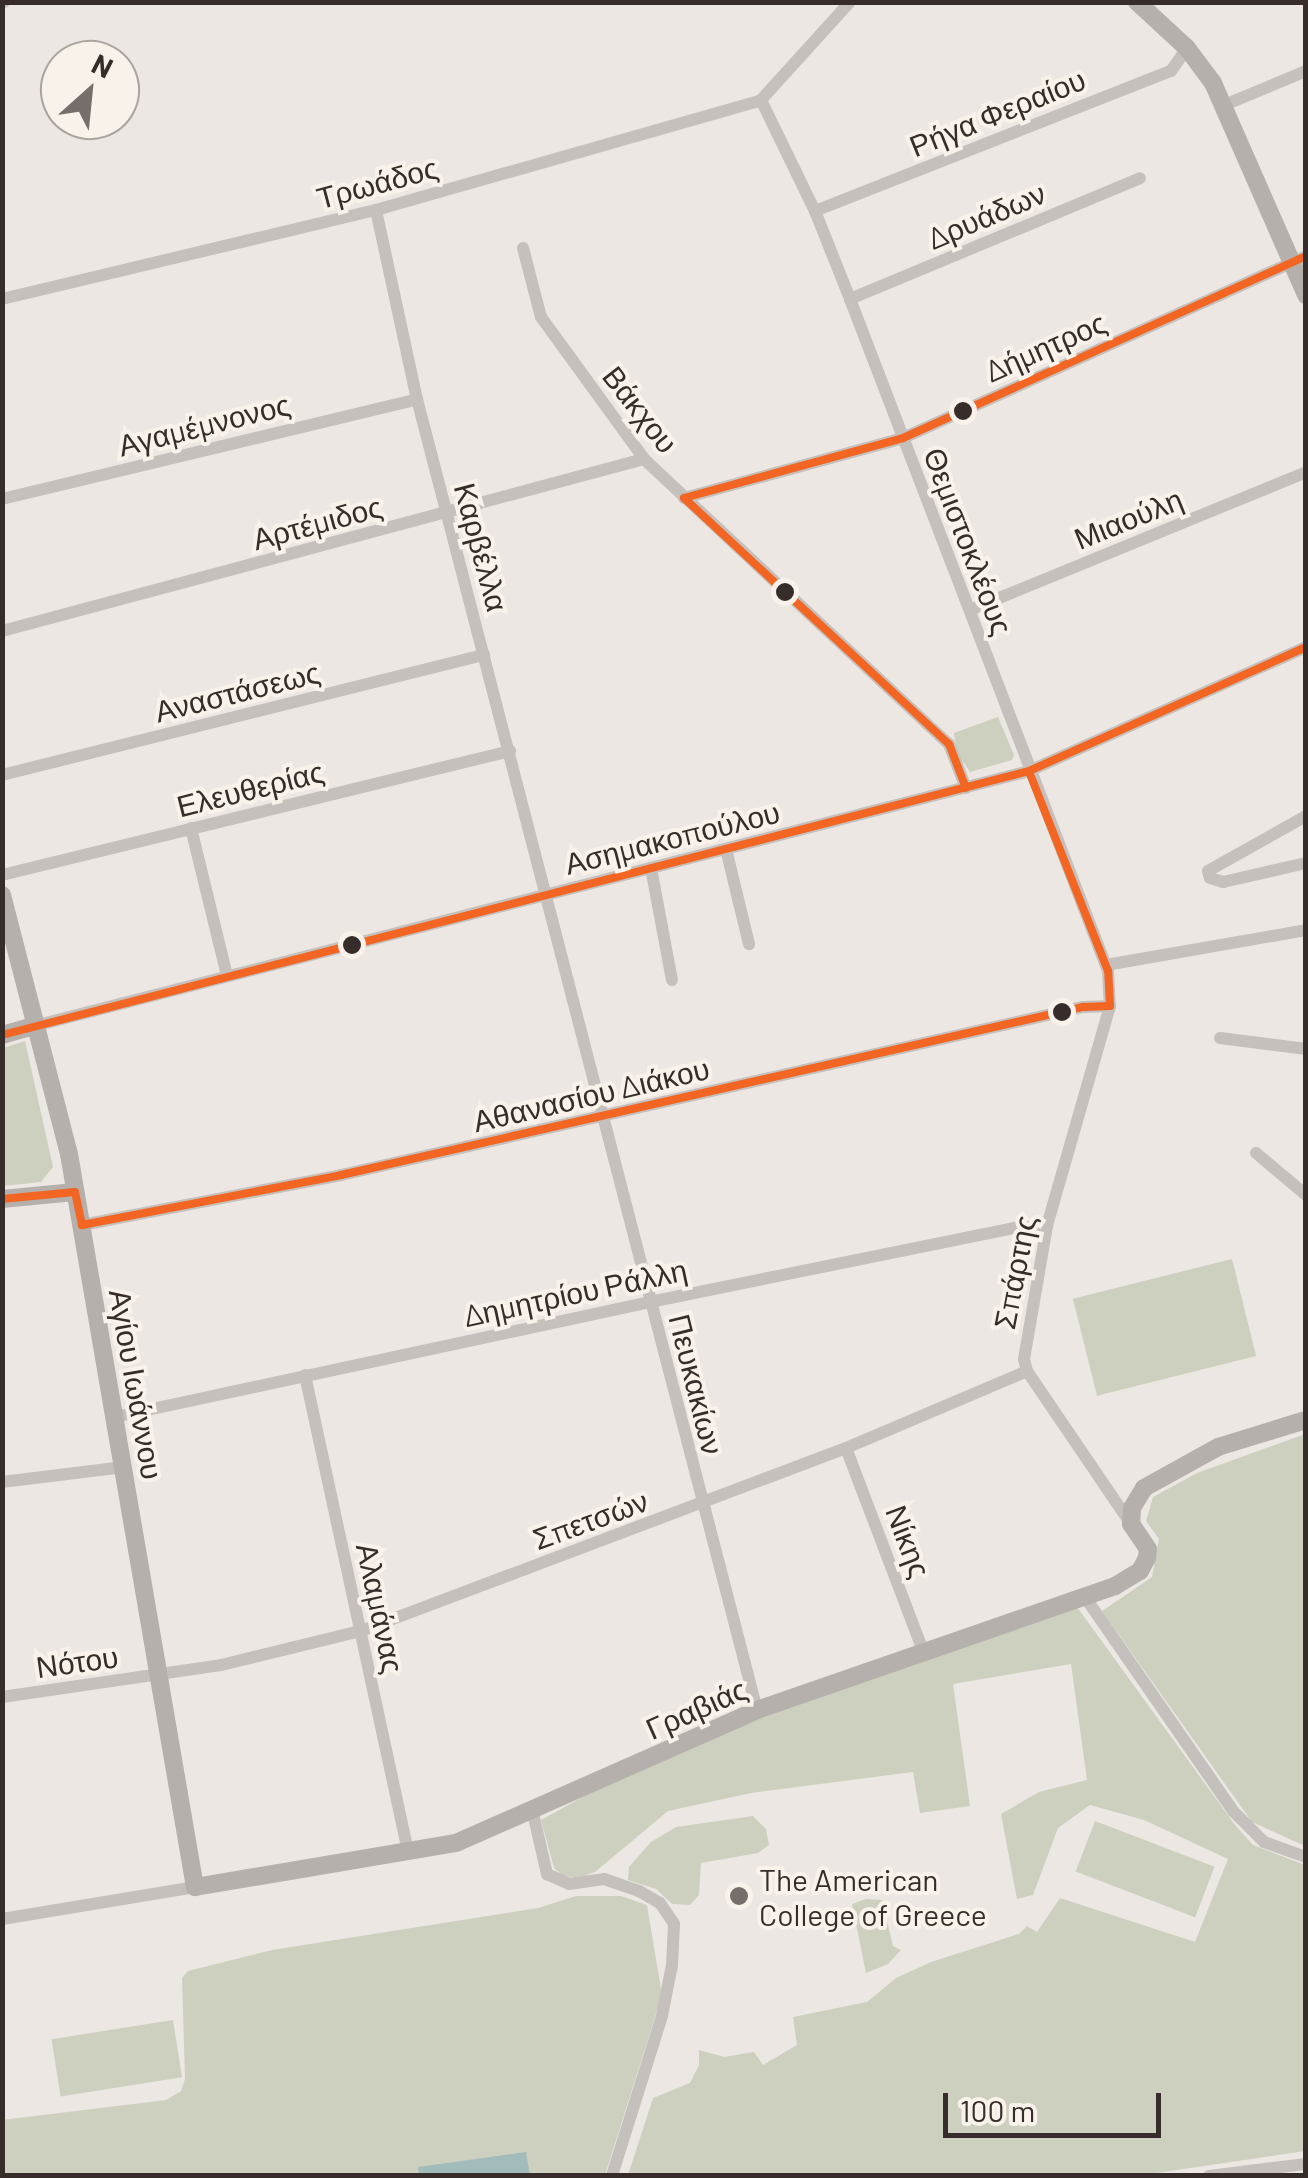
<!DOCTYPE html>
<html>
<head>
<meta charset="utf-8">
<style>
  body { margin:0 }
  #map { position:relative; width:1308px; height:2178px; overflow:hidden; background:#ece7e3; font-family:Barlow,sans-serif }
  div>[style] { position:absolute }
  .green>* { inset:0; background:#cdd0be; transform-origin:0 0 }
  .water>* { inset:0; background:#a1bcbb }
  .street>* { height:12px; margin:-6px; padding:0 6px; transform-origin:6px; border-radius:6px; background:#c5c0bc }
  .secondary>* { height:18px; margin:-9px; padding:0 9px; transform-origin:9px; border-radius:9px; background:#b6b0ac }
  .bus-1>* { height:8px; margin:-4px; padding:0 4px; transform-origin:4px; border-radius:4px; background:#f26522 }
  .dots>* { width:28px; height:28px; translate:-50% -50%; box-sizing:border-box; border:5px solid #f8f2eb; border-radius:50% }
  span { translate:-50% -50%; white-space:nowrap; text-align:center; line-height:1.15; -webkit-text-stroke:8px #f8f2eb; paint-order:stroke }
  .street-label { font-size:30px; color:#362d2a }
  .poi-label { font-size:30px; color:#362d2a }
  .left { translate:0 -50%; text-align:left }
  .frame { position:absolute; inset:0; border:5px solid #362d2a; pointer-events:none }
  .north { position:absolute; left:40px; top:40px; width:100px; height:100px; box-sizing:border-box; background:#f8f2eb; border:2px solid #aaa39e; border-radius:50%; rotate:27deg; font-size:28px; font-weight:700; line-height:40px; text-align:center; color:#362d2a }
  .north::after { content:''; display:block; margin:auto; width:35px; height:45px; background:#766e6b; clip-path:polygon(50% 0,100% 100%,50% 72%,0 100%) }
  .scale { position:absolute; left:943px; top:2093px; width:218px; height:45px; box-sizing:border-box; border:5px solid #362d2a; border-top:0; padding-left:12px; font-size:30px; line-height:35px; white-space:nowrap; color:#362d2a; -webkit-text-stroke:8px #f8f2eb; paint-order:stroke }
</style>
</head>
<body>
<div id="map">
  <div class="green">
    <i style="clip-path:polygon(998px 717px,1014px 755px,1012px 760px,970px 772px,957px 753px,954px 733px)"></i>
    <i style="clip-path:polygon(25px 1041px,53px 1167px,41px 1182px,3px 1186px,3px 1048px)"></i>
    <i style="left:1232px;top:1259px;width:100px;height:164px;rotate:76deg"></i>
    <i style="clip-path:polygon(1305px 1434px,1305px 1846px,1252px 1822px,1102px 1611px,1152px 1577px,1159px 1539px,1146px 1521px,1153px 1497px,1197px 1473px)"></i>
    <i style="clip-path:polygon(1077px 1607px,1235px 1825px,1253px 1845px,1305px 1865px,1305px 2151px,1136px 2176px,628px 2175px,653px 2098px,690px 2083px,699px 2065px,699px 2050px,724px 2057px,754px 2052px,763px 2065px,797px 2045px,793px 2017px,867px 2002px,896px 1978px,931px 1962px,1019px 1934px,1027px 1926px,1037px 1932px,1060px 1898px,1195px 1942px,1228px 1859px,1144px 1820px,1090px 1805px,1058px 1828px,1033px 1895px,1017px 1899px,1001px 1814px,1039px 1792px,1087px 1780px,1071px 1664px,953px 1684px,970px 1806px,920px 1813px,913px 1772px,751px 1793px,668px 1811px,595px 1872px,578px 1878px,563px 1876px,554px 1868px,541px 1820px,608px 1783px,759px 1717px)"></i>
    <i style="clip-path:polygon(753px 1816px,766px 1829px,769px 1845px,758px 1853px,701px 1863px,699px 1895px,690px 1905px,672px 1904px,656px 1889px,628px 1880px,629px 1867px,651px 1842px,676px 1827px)"></i>
    <i style="left:1095px;top:1821px;width:128px;height:54px;rotate:21deg"></i>
    <i style="clip-path:polygon(576px 1896px,621px 1896px,647px 1905px,662px 1995px,605px 2175px,3px 2175px,2px 2120px,166px 2100px,181px 2091px,185px 2079px,182px 1978px,188px 1971px,272px 1950px,538px 1908px)"></i>
    <i style="clip-path:polygon(866px 1899px,882px 1900px,893px 1946px,901px 1950px,888px 1964px,866px 1973px,852px 1904px)"></i>
    <i style="left:173px;top:2020px;width:58px;height:123px;rotate:81deg"></i>
  </div>
  <div class="water">
    <i style="clip-path:polygon(526px 2152px,530px 2175px,419px 2175px,418px 2167px)"></i>
  </div>
  <div class="street">
    <i style="left:2px;top:3px;width:2px;rotate:-27deg"></i>
    <i style="left:761px;top:100px;width:123px;rotate:64.1deg"></i>
    <i style="left:815px;top:211px;width:95px;rotate:68.3deg"></i>
    <i style="left:850px;top:299px;width:720px;rotate:69deg"></i>
    <i style="left:1108px;top:971px;width:35px;rotate:87deg"></i>
    <i style="left:1110px;top:1006px;width:229px;rotate:106deg"></i>
    <i style="left:1047px;top:1226px;width:135px;rotate:99.8deg"></i>
    <i style="left:1024px;top:1359px;width:12px;rotate:76deg"></i>
    <i style="left:1027px;top:1371px;width:185px;rotate:55.8deg"></i>
    <i style="left:761px;top:100px;width:132px;rotate:-47.8deg"></i>
    <i style="left:1222px;top:106px;width:91px;rotate:-22.6deg"></i>
    <i style="left:376px;top:210px;width:193px;rotate:77.8deg"></i>
    <i style="left:417px;top:399px;width:1354px;rotate:75.46deg"></i>
    <i style="left:815px;top:211px;width:383px;rotate:-21.5deg"></i>
    <i style="left:1171px;top:71px;width:28px;rotate:-55deg"></i>
    <i style="left:523px;top:248px;width:71px;rotate:75.4deg"></i>
    <i style="left:541px;top:317px;width:175px;rotate:54deg"></i>
    <i style="left:644px;top:459px;width:417px;rotate:43.1deg"></i>
    <i style="left:949px;top:744px;width:47px;rotate:68.9deg"></i>
    <i style="left:2px;top:299px;width:384px;rotate:-13.4deg"></i>
    <i style="left:376px;top:210px;width:400px;rotate:-15.9deg"></i>
    <i style="left:850px;top:299px;width:314px;rotate:-22.6deg"></i>
    <i style="left:684px;top:498px;width:227px;rotate:-15.3deg"></i>
    <i style="left:903px;top:438px;width:442px;rotate:-24.3deg"></i>
    <i style="left:2px;top:499px;width:427px;rotate:-13.5deg"></i>
    <i style="left:970px;top:610px;width:363px;rotate:-22.3deg"></i>
    <i style="left:2px;top:631px;width:665px;rotate:-15deg"></i>
    <i style="left:2px;top:775px;width:497px;rotate:-14deg"></i>
    <i style="left:1306px;top:816px;width:112px;rotate:150.7deg"></i>
    <i style="left:1208px;top:871px;width:7px;rotate:74deg"></i>
    <i style="left:1210px;top:878px;width:14px;rotate:17deg"></i>
    <i style="left:1223px;top:882px;width:85px;rotate:-12.9deg"></i>
    <i style="left:191px;top:828px;width:152px;rotate:76.3deg"></i>
    <i style="left:726px;top:849px;width:98px;rotate:76.4deg"></i>
    <i style="left:651px;top:868px;width:114px;rotate:79.4deg"></i>
    <i style="left:2px;top:875px;width:523px;rotate:-13.72deg"></i>
    <i style="left:1106px;top:965px;width:203px;rotate:-9.9deg"></i>
    <i style="left:34px;top:1026px;width:1027px;rotate:-14.37deg"></i>
    <i style="left:1029px;top:771px;width:303px;rotate:-24.1deg"></i>
    <i style="left:1220px;top:1038px;width:87px;rotate:7.3deg"></i>
    <i style="left:1256px;top:1153px;width:65px;rotate:40deg"></i>
    <i style="left:82px;top:1225px;width:264px;rotate:-10.9deg"></i>
    <i style="left:341px;top:1175px;width:761px;rotate:-12.76deg"></i>
    <i style="left:1083px;top:1007px;width:27px;rotate:-2deg"></i>
    <i style="left:305px;top:1375px;width:488px;rotate:77.8deg"></i>
    <i style="left:115px;top:1417px;width:547px;rotate:-12.13deg"></i>
    <i style="left:650px;top:1302px;width:371px;rotate:-11.5deg"></i>
    <i style="left:1014px;top:1228px;width:33px;rotate:-3deg"></i>
    <i style="left:846px;top:1448px;width:219px;rotate:69.2deg"></i>
    <i style="left:2px;top:1482px;width:123px;rotate:-7deg"></i>
    <i style="left:1085px;top:1597px;width:260px;rotate:55.3deg"></i>
    <i style="left:1233px;top:1811px;width:44px;rotate:45deg"></i>
    <i style="left:1264px;top:1842px;width:45px;rotate:19.7deg"></i>
    <i style="left:2px;top:1697px;width:221px;rotate:-8.3deg"></i>
    <i style="left:221px;top:1665px;width:144px;rotate:-13.7deg"></i>
    <i style="left:361px;top:1631px;width:518px;rotate:-20.67deg"></i>
    <i style="left:846px;top:1448px;width:197px;rotate:-23deg"></i>
    <i style="left:533px;top:1813px;width:63px;rotate:77.1deg"></i>
    <i style="left:547px;top:1874px;width:24px;rotate:24deg"></i>
    <i style="left:569px;top:1884px;width:35px;rotate:-8deg"></i>
    <i style="left:604px;top:1879px;width:37px;rotate:19deg"></i>
    <i style="left:639px;top:1891px;width:24px;rotate:30deg"></i>
    <i style="left:660px;top:1903px;width:25px;rotate:56deg"></i>
    <i style="left:674px;top:1924px;width:41px;rotate:92.8deg"></i>
    <i style="left:672px;top:1965px;width:52px;rotate:101.1deg"></i>
    <i style="left:662px;top:2016px;width:168px;rotate:107.4deg"></i>
    <i style="left:2px;top:1919px;width:196px;rotate:-9.4deg"></i>
    <i style="left:1209px;top:2176px;width:98px;rotate:-7.1deg"></i>
  </div>
  <div class="secondary">
    <i style="left:1137px;top:2px;width:68px;rotate:42.6deg"></i>
    <i style="left:1187px;top:48px;width:44px;rotate:53.4deg"></i>
    <i style="left:1213px;top:83px;width:232px;rotate:66.3deg"></i>
    <i style="left:2px;top:895px;width:268px;rotate:75.5deg"></i>
    <i style="left:69px;top:1154px;width:744px;rotate:80.25deg"></i>
    <i style="left:195px;top:1887px;width:265px;rotate:-9.6deg"></i>
    <i style="left:456px;top:1843px;width:329px;rotate:-23.8deg"></i>
    <i style="left:757px;top:1710px;width:379px;rotate:-19.1deg"></i>
    <i style="left:1115px;top:1586px;width:29px;rotate:-31deg"></i>
    <i style="left:1140px;top:1571px;width:15px;rotate:-62deg"></i>
    <i style="left:1147px;top:1558px;width:9px;rotate:-84deg"></i>
    <i style="left:1148px;top:1549px;width:30px;rotate:-124deg"></i>
    <i style="left:1131px;top:1524px;width:16px;rotate:-86deg"></i>
    <i style="left:1132px;top:1508px;width:23px;rotate:-59deg"></i>
    <i style="left:1144px;top:1488px;width:85px;rotate:-29deg"></i>
    <i style="left:1218px;top:1447px;width:92px;rotate:-17.1deg"></i>
    <i style="left:2px;top:1035px;width:33px;rotate:-16deg"></i>
    <i style="left:2px;top:1199px;width:73px;rotate:-5.5deg"></i>
  </div>
  <div class="bus-1">
    <i style="left:684px;top:498px;width:227px;rotate:-15.3deg"></i>
    <i style="left:903px;top:438px;width:442px;rotate:-24.3deg"></i>
    <i style="left:684px;top:498px;width:362px;rotate:42.9deg"></i>
    <i style="left:949px;top:744px;width:47px;rotate:68.9deg"></i>
    <i style="left:2px;top:1035px;width:1060px;rotate:-14.42deg"></i>
    <i style="left:1029px;top:771px;width:303px;rotate:-24.1deg"></i>
    <i style="left:2px;top:1199px;width:73px;rotate:-5.5deg"></i>
    <i style="left:75px;top:1192px;width:34px;rotate:78deg"></i>
    <i style="left:82px;top:1225px;width:264px;rotate:-10.9deg"></i>
    <i style="left:341px;top:1175px;width:761px;rotate:-12.76deg"></i>
    <i style="left:1083px;top:1007px;width:27px;rotate:-2deg"></i>
    <i style="left:1110px;top:1006px;width:35px;rotate:-93deg"></i>
    <i style="left:1108px;top:971px;width:215px;rotate:-111.6deg"></i>
  </div>
  <div class="dots">
    <i style="left:963px;top:411px;background:#362d2a"></i>
    <i style="left:785px;top:592px;background:#362d2a"></i>
    <i style="left:352px;top:945px;background:#362d2a"></i>
    <i style="left:1062px;top:1012px;background:#362d2a"></i>
    <i style="left:739px;top:1896px;background:#766e6b"></i>
  </div>
  <div class="street-label">
    <span style="left:997px;top:112px;rotate:-22deg">Ρήγα Φεραίου</span>
    <span style="left:377px;top:182px;rotate:-15deg">Τρωάδος</span>
    <span style="left:986px;top:215px;rotate:-23deg">Δρυάδων</span>
    <span style="left:1045px;top:346px;rotate:-24deg">Δήμητρος</span>
    <span style="left:641px;top:409px;rotate:52deg">Βάκχου</span>
    <span style="left:204px;top:424px;rotate:-14deg">Αγαμέμνονος</span>
    <span style="left:1128px;top:518px;rotate:-22deg">Μιαούλη</span>
    <span style="left:317px;top:522px;rotate:-15deg">Αρτέμιδος</span>
    <span style="left:969px;top:541px;rotate:69deg">Θεμιστοκλέους</span>
    <span style="left:482px;top:547px;rotate:75deg">Καρβέλλα</span>
    <span style="left:237px;top:691px;rotate:-14deg">Αναστάσεως</span>
    <span style="left:250px;top:788px;rotate:-14deg">Ελευθερίας</span>
    <span style="left:672px;top:837px;rotate:-14deg">Ασημακοπούλου</span>
    <span style="left:591px;top:1094px;rotate:-13deg">Αθανασίου Διάκου</span>
    <span style="left:1014px;top:1272px;rotate:-79deg">Σπάρτης</span>
    <span style="left:575px;top:1292px;rotate:-12deg">Δημητρίου Ράλλη</span>
    <span style="left:137px;top:1384px;rotate:80deg">Αγίου Ιωάννου</span>
    <span style="left:697px;top:1384px;rotate:76deg">Πευκακίων</span>
    <span style="left:590px;top:1519px;rotate:-20deg">Σπετσών</span>
    <span style="left:909px;top:1541px;rotate:69deg">Νίκης</span>
    <span style="left:381px;top:1608px;rotate:78deg">Αλαμάνας</span>
    <span style="left:77px;top:1661px;rotate:-8deg">Νότου</span>
    <span style="left:696px;top:1708px;rotate:-24deg">Γραβιάς</span>
  </div>
  <div class="poi-label">
    <span class="left" style="left:759px;top:1896px">The American<br>College of Greece</span>
  </div>
  <div class="frame"></div>
  <div class="north">N</div>
  <div class="scale">100 m</div>
</div>
</body>
</html>
